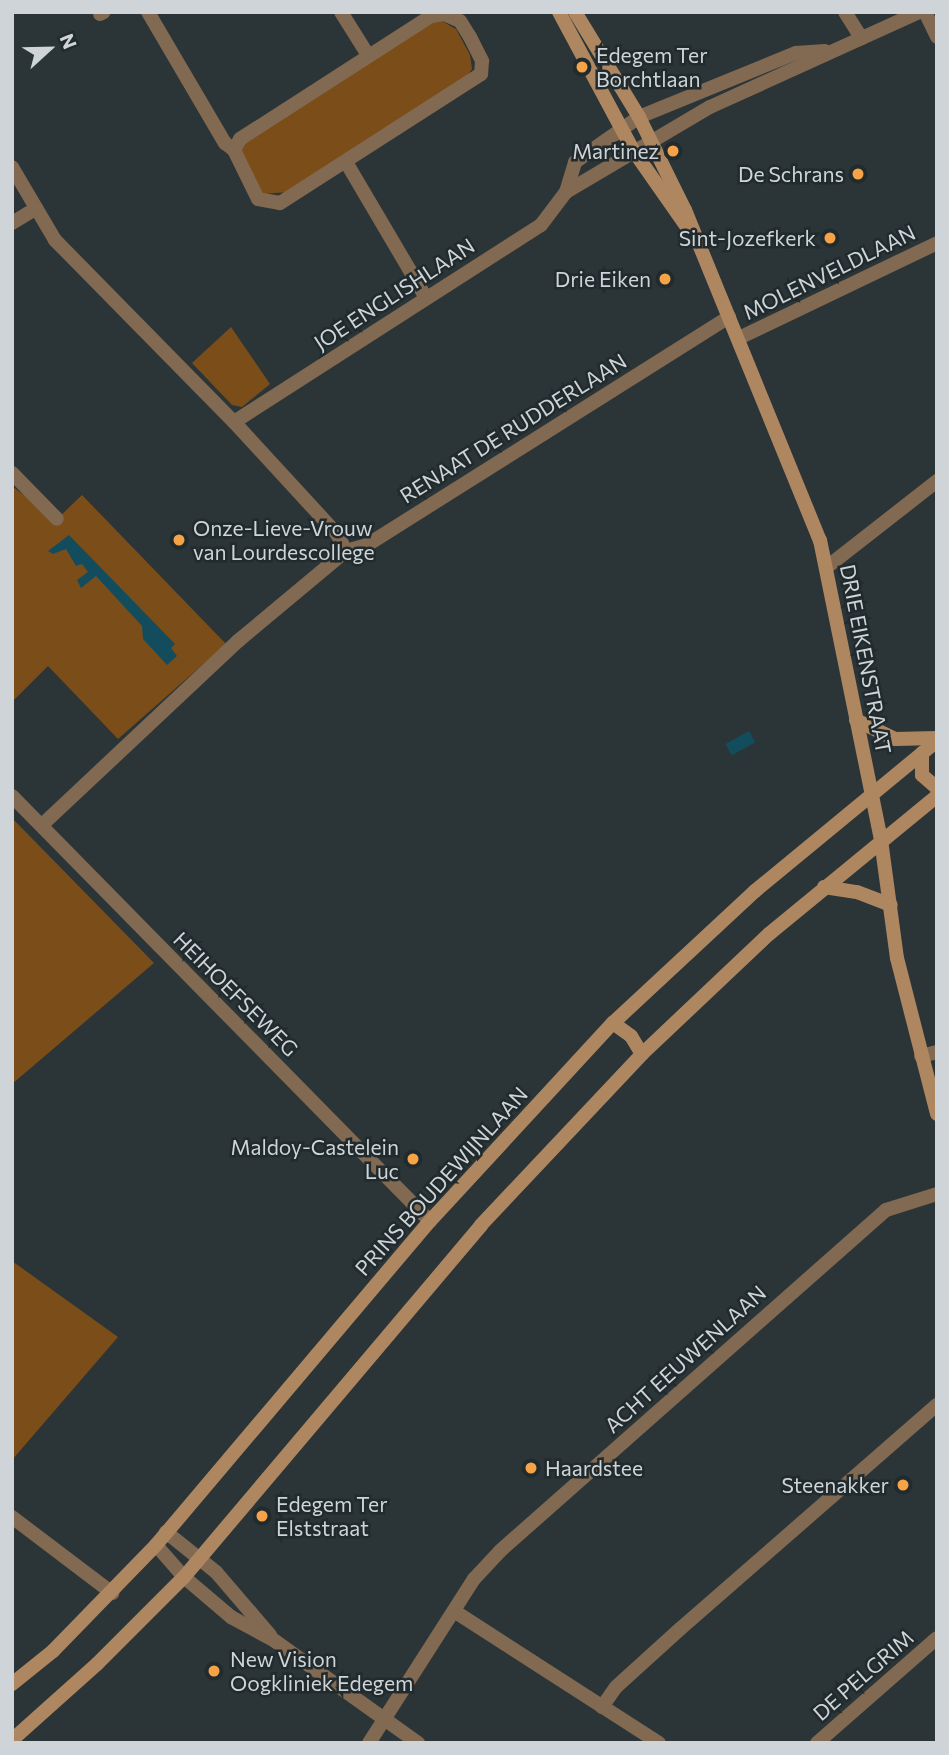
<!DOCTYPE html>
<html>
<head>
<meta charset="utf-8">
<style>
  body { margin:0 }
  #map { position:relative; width:949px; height:1755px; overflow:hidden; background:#2b3538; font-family:Commissioner,sans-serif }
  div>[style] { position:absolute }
  .green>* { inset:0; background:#7b4d18 }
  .water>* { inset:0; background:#134d5d; transform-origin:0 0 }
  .street>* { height:14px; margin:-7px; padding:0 7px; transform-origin:7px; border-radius:7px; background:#826951 }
  .secondary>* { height:14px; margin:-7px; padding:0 7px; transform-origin:7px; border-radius:7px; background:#ae8761 }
  .dots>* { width:19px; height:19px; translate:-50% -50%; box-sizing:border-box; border:4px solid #212b2e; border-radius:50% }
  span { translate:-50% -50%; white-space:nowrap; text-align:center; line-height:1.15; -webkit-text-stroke:5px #212b2e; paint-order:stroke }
  .poi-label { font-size:21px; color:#ced4d7 }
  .left { translate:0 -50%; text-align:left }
  .right { translate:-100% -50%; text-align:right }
  .street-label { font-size:21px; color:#ced4d7 }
  .frame { position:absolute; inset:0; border:14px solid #ced4d7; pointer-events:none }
  .north { position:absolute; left:14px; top:14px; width:70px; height:70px; -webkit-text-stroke:5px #212b2e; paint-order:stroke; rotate:68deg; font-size:19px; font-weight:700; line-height:28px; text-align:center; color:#ced4d7 }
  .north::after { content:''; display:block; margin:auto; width:24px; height:32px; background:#ced4d7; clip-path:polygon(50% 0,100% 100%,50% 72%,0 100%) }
</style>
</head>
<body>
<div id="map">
  <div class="green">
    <i style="clip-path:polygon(440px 20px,456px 29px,470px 55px,472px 69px,464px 80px,289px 192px,262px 194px,240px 155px,241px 145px,429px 23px)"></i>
    <i style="clip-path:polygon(231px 327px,270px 384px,242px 407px,232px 405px,192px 363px)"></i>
    <i style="clip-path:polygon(12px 486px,56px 520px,82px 495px,226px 644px,118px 739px,48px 666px,12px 702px)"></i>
    <i style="clip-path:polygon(12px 818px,154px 963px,12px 1084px)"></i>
    <i style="clip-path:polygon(12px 1261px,118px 1337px,12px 1460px)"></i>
  </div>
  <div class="water">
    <i style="clip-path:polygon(69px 535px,175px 644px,171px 648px,177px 656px,167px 665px,143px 639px,142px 626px,96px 576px,81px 588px,77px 580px,88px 572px,82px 564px,76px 566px,66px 549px,53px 554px,48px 551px)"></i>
    <i style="left:749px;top:731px;width:13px;height:27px;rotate:61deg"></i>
  </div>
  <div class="street">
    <i style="left:148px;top:12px;width:152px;rotate:59.6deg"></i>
    <i style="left:225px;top:143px;width:11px;rotate:38deg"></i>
    <i style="left:341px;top:12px;width:51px;rotate:57.9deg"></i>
    <i style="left:845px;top:12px;width:31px;rotate:58deg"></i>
    <i style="left:925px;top:12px;width:28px;rotate:64deg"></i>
    <i style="left:100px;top:14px;width:4px;rotate:-27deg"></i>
    <i style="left:444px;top:14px;width:17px;rotate:24deg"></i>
    <i style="left:460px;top:21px;width:19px;rotate:58deg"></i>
    <i style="left:470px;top:37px;width:27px;rotate:63deg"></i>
    <i style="left:482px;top:61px;width:13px;rotate:94deg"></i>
    <i style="left:481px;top:74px;width:239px;rotate:147.3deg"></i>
    <i style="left:280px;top:203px;width:22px;rotate:-170deg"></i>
    <i style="left:258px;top:199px;width:55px;rotate:-116.1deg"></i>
    <i style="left:234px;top:150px;width:13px;rotate:-61deg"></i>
    <i style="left:240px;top:139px;width:227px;rotate:-32.8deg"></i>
    <i style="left:431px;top:16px;width:13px;rotate:-9deg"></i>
    <i style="left:346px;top:162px;width:158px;rotate:59.5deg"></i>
    <i style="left:12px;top:167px;width:85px;rotate:59.5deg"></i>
    <i style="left:55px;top:240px;width:255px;rotate:45.5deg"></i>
    <i style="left:234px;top:422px;width:152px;rotate:47.4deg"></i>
    <i style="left:337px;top:534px;width:19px;rotate:62deg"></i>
    <i style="left:566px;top:192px;width:167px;rotate:-30.6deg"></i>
    <i style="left:710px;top:107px;width:230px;rotate:-24.4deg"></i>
    <i style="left:12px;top:223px;width:27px;rotate:-31deg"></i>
    <i style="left:739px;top:338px;width:220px;rotate:-25.6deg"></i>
    <i style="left:234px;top:422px;width:365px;rotate:-32.7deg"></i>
    <i style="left:541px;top:225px;width:41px;rotate:-52.9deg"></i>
    <i style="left:566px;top:192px;width:31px;rotate:-73deg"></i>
    <i style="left:575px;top:162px;width:78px;rotate:-35.1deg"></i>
    <i style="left:639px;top:117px;width:170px;rotate:-22.2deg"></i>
    <i style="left:796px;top:53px;width:29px;rotate:-4deg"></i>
    <i style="left:12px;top:473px;width:64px;rotate:45.6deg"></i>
    <i style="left:827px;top:567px;width:140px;rotate:-38deg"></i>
    <i style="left:12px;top:796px;width:596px;rotate:45.48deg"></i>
    <i style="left:42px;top:825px;width:269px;rotate:-43.2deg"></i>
    <i style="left:238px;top:641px;width:141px;rotate:-39.8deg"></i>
    <i style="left:346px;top:551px;width:22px;rotate:-16deg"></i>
    <i style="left:367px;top:545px;width:428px;rotate:-32.2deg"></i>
    <i style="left:921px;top:1056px;width:16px;rotate:-14deg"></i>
    <i style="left:12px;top:1517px;width:126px;rotate:37.2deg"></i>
    <i style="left:166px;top:1532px;width:64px;rotate:38.7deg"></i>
    <i style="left:216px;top:1572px;width:83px;rotate:49.4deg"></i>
    <i style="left:156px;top:1545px;width:43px;rotate:48.8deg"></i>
    <i style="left:184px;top:1577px;width:62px;rotate:40.4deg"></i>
    <i style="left:231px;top:1617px;width:50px;rotate:28.6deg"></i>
    <i style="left:275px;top:1641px;width:176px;rotate:35.5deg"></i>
    <i style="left:454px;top:1611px;width:244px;rotate:32.8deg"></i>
    <i style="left:602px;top:1707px;width:24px;rotate:-55deg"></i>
    <i style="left:616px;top:1687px;width:86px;rotate:-42.2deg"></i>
    <i style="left:680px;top:1629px;width:341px;rotate:-41.1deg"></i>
    <i style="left:369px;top:1743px;width:195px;rotate:-57.4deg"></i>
    <i style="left:474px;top:1579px;width:38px;rotate:-47deg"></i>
    <i style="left:500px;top:1551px;width:515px;rotate:-41.46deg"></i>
    <i style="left:886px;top:1210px;width:53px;rotate:-17.4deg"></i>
    <i style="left:817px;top:1743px;width:159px;rotate:-41.2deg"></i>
  </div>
  <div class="secondary">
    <i style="left:559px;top:12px;width:157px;rotate:61.8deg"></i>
    <i style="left:633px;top:150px;width:94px;rotate:55deg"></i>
    <i style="left:575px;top:12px;width:123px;rotate:58.6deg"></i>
    <i style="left:639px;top:117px;width:104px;rotate:63.7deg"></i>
    <i style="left:685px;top:210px;width:357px;rotate:67.8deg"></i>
    <i style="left:820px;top:540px;width:306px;rotate:78.5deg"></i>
    <i style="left:881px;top:840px;width:119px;rotate:82.3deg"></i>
    <i style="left:897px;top:958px;width:161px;rotate:75.6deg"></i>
    <i style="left:856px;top:720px;width:43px;rotate:26deg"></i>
    <i style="left:895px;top:739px;width:42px;rotate:-1.4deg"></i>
    <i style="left:922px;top:753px;width:22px;rotate:90deg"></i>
    <i style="left:922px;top:775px;width:20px;rotate:41deg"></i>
    <i style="left:824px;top:887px;width:33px;rotate:9deg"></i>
    <i style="left:857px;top:892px;width:36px;rotate:21deg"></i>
    <i style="left:613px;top:1023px;width:22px;rotate:36deg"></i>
    <i style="left:631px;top:1036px;width:21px;rotate:59deg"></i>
    <i style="left:12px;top:1684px;width:53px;rotate:-38.8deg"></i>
    <i style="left:53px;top:1651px;width:148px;rotate:-45.8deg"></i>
    <i style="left:156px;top:1545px;width:424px;rotate:-49.8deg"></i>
    <i style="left:430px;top:1221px;width:270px;rotate:-47.3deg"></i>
    <i style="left:613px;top:1023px;width:194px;rotate:-42.9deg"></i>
    <i style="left:755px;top:891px;width:236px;rotate:-39.5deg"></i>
    <i style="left:12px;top:1740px;width:114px;rotate:-41.8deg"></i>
    <i style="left:97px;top:1664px;width:123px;rotate:-45deg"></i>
    <i style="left:184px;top:1577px;width:461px;rotate:-49.8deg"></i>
    <i style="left:481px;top:1225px;width:235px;rotate:-46.7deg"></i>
    <i style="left:642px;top:1054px;width:175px;rotate:-43.4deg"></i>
    <i style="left:769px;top:934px;width:217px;rotate:-39.4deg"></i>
  </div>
  <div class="dots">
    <i style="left:582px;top:67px;background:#f6a246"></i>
    <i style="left:673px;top:151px;background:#f6a246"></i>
    <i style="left:858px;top:174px;background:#f6a246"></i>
    <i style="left:830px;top:238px;background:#f6a246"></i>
    <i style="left:665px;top:279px;background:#f6a246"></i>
    <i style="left:179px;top:540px;background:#f6a246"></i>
    <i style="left:413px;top:1159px;background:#f6a246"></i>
    <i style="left:531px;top:1468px;background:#f6a246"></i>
    <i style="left:903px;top:1485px;background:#f6a246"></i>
    <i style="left:262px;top:1516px;background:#f6a246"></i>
    <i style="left:214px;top:1671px;background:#f6a246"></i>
  </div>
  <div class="poi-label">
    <span class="left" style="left:596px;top:67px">Edegem Ter<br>Borchtlaan</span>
    <span class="right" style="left:659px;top:151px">Martinez</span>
    <span class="right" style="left:844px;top:174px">De Schrans</span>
    <span class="right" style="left:816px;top:238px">Sint-Jozefkerk</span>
    <span class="right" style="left:651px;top:279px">Drie Eiken</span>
    <span class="left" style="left:193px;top:540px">Onze-Lieve-Vrouw<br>van Lourdescollege</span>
    <span class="right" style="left:399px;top:1159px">Maldoy-Castelein<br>Luc</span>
    <span class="left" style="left:545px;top:1468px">Haardstee</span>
    <span class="right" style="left:889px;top:1485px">Steenakker</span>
    <span class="left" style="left:276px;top:1516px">Edegem Ter<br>Elststraat</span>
    <span class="left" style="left:230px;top:1671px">New Vision<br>Oogkliniek Edegem</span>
  </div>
  <div class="street-label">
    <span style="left:829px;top:272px;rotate:-26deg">MOLENVELDLAAN</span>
    <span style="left:394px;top:294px;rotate:-33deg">JOE ENGLISHLAAN</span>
    <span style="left:513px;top:428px;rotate:-32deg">RENAAT DE RUDDERLAAN</span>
    <span style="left:866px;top:659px;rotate:79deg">DRIE EIKENSTRAAT</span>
    <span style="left:236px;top:994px;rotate:45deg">HEIHOEFSEWEG</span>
    <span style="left:441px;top:1181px;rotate:-48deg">PRINS BOUDEWIJNLAAN</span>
    <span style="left:685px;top:1359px;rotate:-42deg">ACHT EEUWENLAAN</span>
    <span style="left:863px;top:1675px;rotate:-41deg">DE PELGRIM</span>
  </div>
  <div class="frame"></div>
  <div class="north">N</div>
</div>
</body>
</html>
